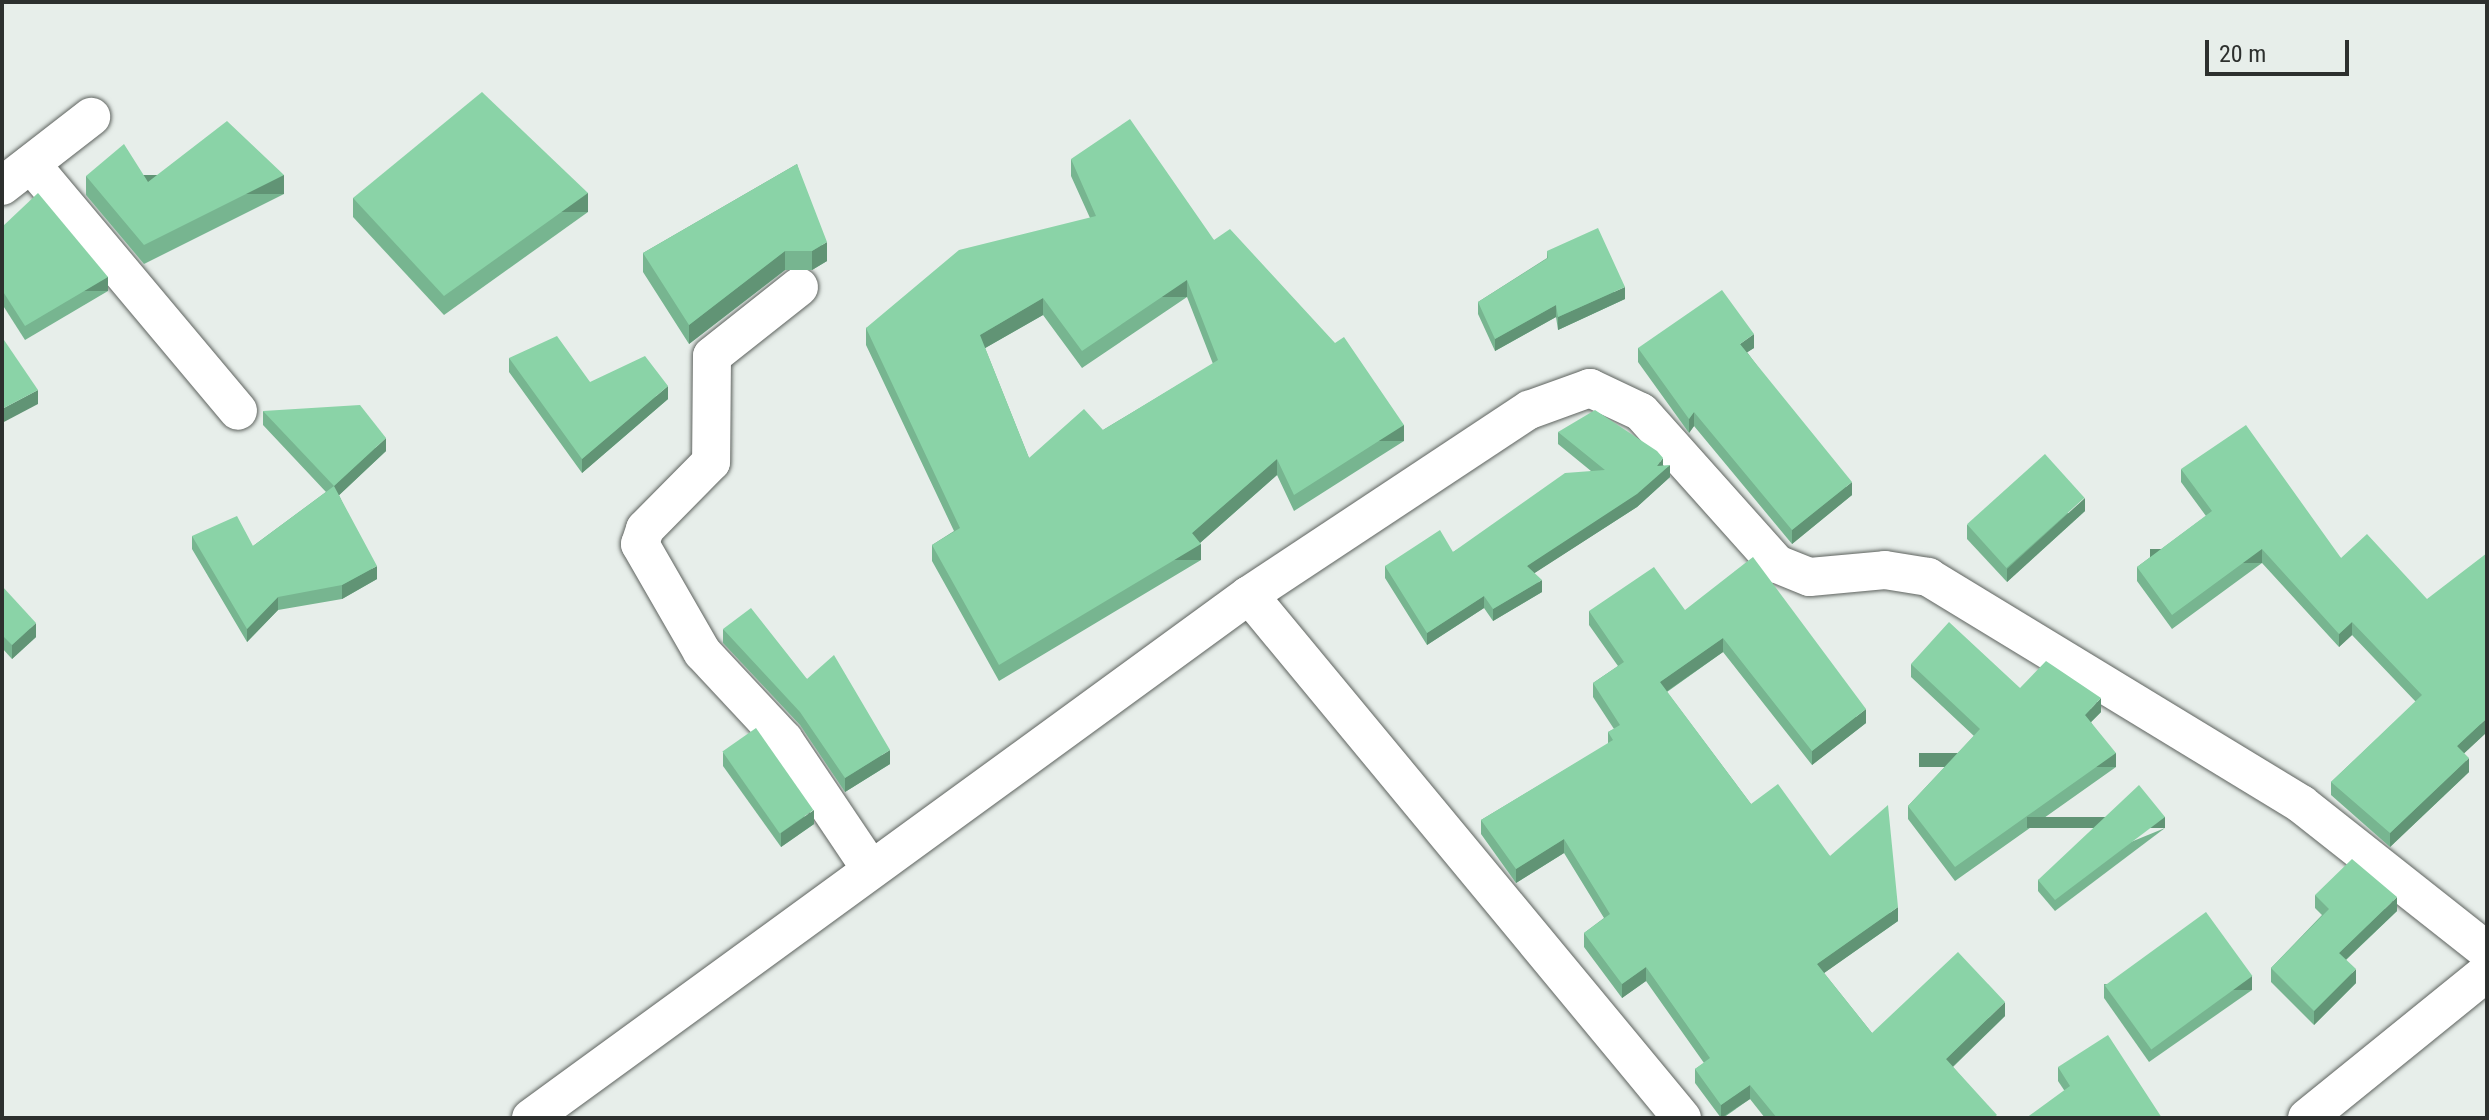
<!DOCTYPE html>
<html>
<head>
<meta charset="utf-8">
<style>
  body { margin:0 }
  #map { position:relative; width:2489px; height:1120px; overflow:hidden; background:#e7eeea; font-family:"Roboto Condensed",sans-serif }
  div>[style] { position:absolute }
  .roads { filter:drop-shadow(0 0 2px #5e635f) drop-shadow(0 0 2px #5e635f) }
  .street>* { height:38px; margin:-19px; padding:0 19px; transform-origin:19px; border-radius:19px; background:#fff }
  .wall>* { inset:0; background:#77b590 }
  .shaded-wall>* { inset:0; background:#619475; transform-origin:0 0 }
  .building>* { inset:0; background:#8ad3a7; transform-origin:0 0 }
  span { translate:-50% -50%; white-space:nowrap; text-align:center; line-height:1.15; -webkit-text-stroke:8px #e7eeea; paint-order:stroke }
  .frame { position:absolute; inset:0; border:4px solid #2d302e; pointer-events:none }
  .scale { position:absolute; left:2205px; top:40px; width:144px; height:36px; box-sizing:border-box; border:4px solid #2d302e; border-top:0; padding-left:10px; font-size:24px; line-height:28px; white-space:nowrap; color:#2d302e; -webkit-text-stroke:6px #e7eeea; paint-order:stroke }
</style>
</head>
<body>
<div id="map">
  <div class="roads">
    <div class="street">
      <i style="left:31px;top:164px;width:322px;rotate:50deg"></i>
      <i style="left:2px;top:186px;width:113px;rotate:-37.8deg"></i>
      <i style="left:799px;top:287px;width:111px;rotate:141.6deg"></i>
      <i style="left:712px;top:356px;width:106px;rotate:90.5deg"></i>
      <i style="left:711px;top:462px;width:94px;rotate:134.6deg"></i>
      <i style="left:645px;top:529px;width:16px;rotate:108deg"></i>
      <i style="left:640px;top:544px;width:125px;rotate:60.1deg"></i>
      <i style="left:702px;top:652px;width:120px;rotate:47deg"></i>
      <i style="left:784px;top:740px;width:154px;rotate:56.1deg"></i>
      <i style="left:1249px;top:595px;width:679px;rotate:50.38deg"></i>
      <i style="left:531px;top:1118px;width:888px;rotate:-36.07deg"></i>
      <i style="left:1249px;top:595px;width:336px;rotate:-33.5deg"></i>
      <i style="left:1529px;top:410px;width:65px;rotate:-19.8deg"></i>
      <i style="left:1590px;top:388px;width:56px;rotate:25.2deg"></i>
      <i style="left:1641px;top:412px;width:204px;rotate:48.2deg"></i>
      <i style="left:1777px;top:564px;width:35px;rotate:22deg"></i>
      <i style="left:1810px;top:577px;width:75px;rotate:-5.3deg"></i>
      <i style="left:1885px;top:570px;width:44px;rotate:9.2deg"></i>
      <i style="left:1928px;top:577px;width:437px;rotate:31.3deg"></i>
      <i style="left:2301px;top:804px;width:237px;rotate:38.3deg"></i>
      <i style="left:2307px;top:1118px;width:232px;rotate:-39deg"></i>
    </div>
  </div>
  <div class="wall">
    <i style="clip-path:polygon(evenodd,1071px 159px,1214px 240px,1404px 441px,1294px 511px,1277px 475px,1200px 543px,1201px 560px,999px 681px,932px 561px,932px 545px,954px 531px,866px 345px,866px 328px,1090px 218px,1071px 176px,1071px 159px,1187px 297px,1213px 364px,1103px 430px,1029px 458px,985px 348px,1043px 315px,1082px 368px,1187px 297px)"></i>
    <i style="clip-path:polygon(797px 164px,827px 261px,812px 270px,785px 270px,689px 344px,643px 272px,643px 253px)"></i>
    <i style="clip-path:polygon(86px 176px,148px 182px,284px 194px,144px 264px,86px 195px)"></i>
    <i style="clip-path:polygon(353px 198px,588px 212px,444px 315px,353px 217px)"></i>
    <i style="clip-path:polygon(2px 227px,108px 291px,25px 340px,2px 304px)"></i>
    <i style="clip-path:polygon(1547px 251px,1625px 299px,1558px 330px,1556px 317px,1495px 351px,1478px 314px,1478px 302px,1547px 258px)"></i>
    <i style="clip-path:polygon(1638px 348px,1754px 348px,1747px 352px,1852px 495px,1792px 544px,1694px 426px,1689px 433px,1638px 362px)"></i>
    <i style="clip-path:polygon(509px 358px,590px 382px,668px 399px,582px 473px,509px 372px)"></i>
    <i style="clip-path:polygon(263px 411px,386px 451px,339px 495px,377px 579px,342px 599px,278px 610px,247px 642px,192px 549px,192px 536px,253px 546px,326px 492px,263px 425px)"></i>
    <i style="clip-path:polygon(1558px 432px,1663px 465px,1670px 477px,1637px 507px,1534px 573px,1542px 592px,1493px 621px,1484px 608px,1427px 645px,1385px 578px,1385px 566px,1453px 552px,1591px 471px,1558px 444px)"></i>
    <i style="clip-path:polygon(2181px 469px,2341px 558px,2487px 732px,2464px 753px,2469px 772px,2390px 847px,2331px 795px,2331px 782px,2416px 702px,2352px 635px,2339px 647px,2262px 563px,2172px 629px,2137px 581px,2137px 567px,2206px 516px,2181px 482px)"></i>
    <i style="clip-path:polygon(2085px 511px,2007px 582px,1967px 539px,1967px 525px)"></i>
    <i style="clip-path:polygon(2px 586px,36px 637px,12px 659px,2px 648px)"></i>
    <i style="clip-path:polygon(1685px 610px,1866px 723px,1812px 765px,1723px 652px,1667px 692px,1751px 804px,1830px 856px,1898px 921px,1824px 973px,1872px 1033px,2005px 1016px,1953px 1067px,1997px 1118px,1765px 1118px,1750px 1099px,1723px 1118px,1721px 1118px,1695px 1083px,1695px 1069px,1704px 1063px,1646px 981px,1622px 998px,1584px 947px,1584px 933px,1604px 918px,1564px 853px,1516px 883px,1481px 834px,1481px 820px,1608px 744px,1608px 732px,1614px 729px,1593px 697px,1593px 683px,1618px 666px,1589px 625px,1589px 611px)"></i>
    <i style="clip-path:polygon(723px 629px,807px 679px,890px 764px,845px 792px,800px 725px,723px 643px)"></i>
    <i style="clip-path:polygon(1911px 664px,2020px 688px,2101px 712px,2091px 722px,2116px 767px,1955px 881px,1908px 819px,1908px 806px,1974px 736px,1911px 677px)"></i>
    <i style="clip-path:polygon(723px 752px,814px 824px,781px 847px,723px 766px)"></i>
    <i style="clip-path:polygon(2165px 828px,2055px 911px,2038px 891px,2038px 880px)"></i>
    <i style="clip-path:polygon(2315px 895px,2397px 911px,2346px 960px,2356px 983px,2314px 1025px,2271px 982px,2271px 968px,2322px 915px,2315px 908px)"></i>
    <i style="clip-path:polygon(2104px 984px,2252px 990px,2149px 1062px,2104px 998px)"></i>
    <i style="clip-path:polygon(2058px 1067px,2162px 1118px,2064px 1090px,2058px 1081px)"></i>
  </div>
  <div class="shaded-wall">
    <i style="left:284px;top:175px;width:19px;height:157px;rotate:90deg"></i>
    <i style="left:588px;top:193px;width:19px;height:177px;rotate:90deg"></i>
    <i style="clip-path:polygon(827px 242px,827px 261px,812px 270px,812px 251px)"></i>
    <i style="clip-path:polygon(785px 251px,785px 270px,689px 344px,689px 325px)"></i>
    <i style="left:108px;top:277px;width:14px;height:96px;rotate:90deg"></i>
    <i style="left:1187px;top:280px;width:17px;height:127px;rotate:90deg"></i>
    <i style="clip-path:polygon(1625px 287px,1625px 299px,1558px 330px,1558px 317px)"></i>
    <i style="clip-path:polygon(1043px 298px,1043px 315px,980px 351px,980px 335px)"></i>
    <i style="clip-path:polygon(1556px 305px,1556px 317px,1495px 351px,1495px 339px)"></i>
    <i style="clip-path:polygon(1754px 334px,1754px 348px,1740px 357px,1740px 344px)"></i>
    <i style="clip-path:polygon(668px 386px,668px 399px,582px 473px,582px 459px)"></i>
    <i style="clip-path:polygon(38px 390px,38px 404px,2px 423px,2px 409px)"></i>
    <i style="clip-path:polygon(1694px 412px,1694px 426px,1689px 433px,1689px 419px)"></i>
    <i style="left:1404px;top:425px;width:16px;height:130px;rotate:90deg"></i>
    <i style="clip-path:polygon(386px 438px,386px 451px,334px 500px,334px 486px)"></i>
    <i style="clip-path:polygon(1663px 458px,1663px 470px,1670px 465px,1670px 477px,1637px 507px,1527px 578px,1527px 566px,1657px 466px)"></i>
    <i style="clip-path:polygon(1277px 459px,1277px 475px,1192px 550px,1192px 533px)"></i>
    <i style="clip-path:polygon(1852px 482px,1852px 495px,1792px 544px,1792px 530px)"></i>
    <i style="clip-path:polygon(2085px 498px,2085px 511px,2007px 582px,2007px 569px)"></i>
    <i style="left:1201px;top:544px;width:16px;height:235px;rotate:90deg"></i>
    <i style="left:2262px;top:549px;width:14px;height:112px;rotate:90deg"></i>
    <i style="clip-path:polygon(377px 566px,377px 579px,342px 599px,342px 585px)"></i>
    <i style="clip-path:polygon(1542px 580px,1542px 592px,1493px 621px,1493px 609px)"></i>
    <i style="clip-path:polygon(1484px 596px,1484px 608px,1427px 645px,1427px 633px)"></i>
    <i style="clip-path:polygon(278px 597px,278px 610px,247px 642px,247px 629px)"></i>
    <i style="clip-path:polygon(2352px 622px,2352px 635px,2339px 647px,2339px 634px)"></i>
    <i style="clip-path:polygon(36px 623px,36px 637px,12px 659px,12px 645px)"></i>
    <i style="clip-path:polygon(1723px 638px,1723px 652px,1660px 696px,1660px 682px)"></i>
    <i style="clip-path:polygon(2101px 698px,2101px 712px,2085px 728px,2085px 715px)"></i>
    <i style="clip-path:polygon(1866px 709px,1866px 723px,1812px 765px,1812px 751px)"></i>
    <i style="clip-path:polygon(2487px 718px,2487px 732px,2457px 760px,2457px 746px)"></i>
    <i style="clip-path:polygon(890px 750px,890px 764px,845px 792px,845px 778px)"></i>
    <i style="left:2116px;top:753px;width:14px;height:197px;rotate:90deg"></i>
    <i style="clip-path:polygon(2469px 758px,2469px 772px,2390px 847px,2390px 833px)"></i>
    <i style="clip-path:polygon(814px 810px,814px 824px,781px 847px,781px 833px)"></i>
    <i style="left:2165px;top:817px;width:11px;height:138px;rotate:90deg"></i>
    <i style="clip-path:polygon(1564px 839px,1564px 853px,1516px 883px,1516px 869px)"></i>
    <i style="clip-path:polygon(2397px 897px,2397px 911px,2339px 966px,2339px 953px)"></i>
    <i style="clip-path:polygon(1898px 907px,1898px 921px,1817px 978px,1817px 964px)"></i>
    <i style="clip-path:polygon(1646px 967px,1646px 981px,1622px 998px,1622px 984px)"></i>
    <i style="clip-path:polygon(2356px 969px,2356px 983px,2314px 1025px,2314px 1011px)"></i>
    <i style="left:2252px;top:976px;width:14px;height:126px;rotate:90deg"></i>
    <i style="clip-path:polygon(2005px 1002px,2005px 1016px,1946px 1073px,1946px 1059px)"></i>
    <i style="clip-path:polygon(1750px 1085px,1750px 1099px,1721px 1118px,1721px 1105px)"></i>
  </div>
  <div class="building">
    <i style="clip-path:polygon(482px 92px,588px 193px,444px 296px,353px 198px)"></i>
    <i style="clip-path:polygon(evenodd,1130px 119px,1214px 240px,1230px 229px,1335px 343px,1344px 337px,1404px 425px,1294px 495px,1277px 459px,1192px 533px,1201px 544px,999px 665px,932px 545px,960px 528px,866px 328px,959px 250px,1096px 216px,1071px 159px,1130px 119px,1187px 280px,1218px 360px,1103px 430px,1084px 409px,1029px 458px,980px 335px,1043px 298px,1082px 351px,1187px 280px)"></i>
    <i style="clip-path:polygon(227px 121px,284px 175px,144px 245px,86px 176px,124px 144px,148px 182px)"></i>
    <i style="clip-path:polygon(797px 164px,827px 242px,812px 251px,785px 251px,689px 325px,643px 253px)"></i>
    <i style="clip-path:polygon(38px 193px,108px 277px,25px 326px,2px 290px,2px 227px)"></i>
    <i style="clip-path:polygon(1598px 228px,1625px 287px,1558px 317px,1556px 305px,1495px 339px,1478px 302px,1548px 258px,1547px 251px)"></i>
    <i style="clip-path:polygon(1722px 290px,1754px 334px,1740px 344px,1852px 482px,1792px 530px,1694px 412px,1689px 419px,1638px 348px)"></i>
    <i style="clip-path:polygon(557px 336px,590px 382px,645px 356px,668px 386px,582px 459px,509px 358px)"></i>
    <i style="clip-path:polygon(2px 337px,38px 390px,2px 409px)"></i>
    <i style="clip-path:polygon(360px 405px,386px 438px,334px 486px,263px 411px)"></i>
    <i style="clip-path:polygon(1595px 410px,1657px 451px,1663px 458px,1657px 466px,1670px 465px,1637px 494px,1527px 566px,1542px 580px,1493px 609px,1484px 596px,1427px 633px,1385px 566px,1440px 530px,1453px 552px,1565px 473px,1605px 470px,1558px 432px)"></i>
    <i style="clip-path:polygon(2246px 425px,2341px 558px,2367px 534px,2427px 599px,2487px 553px,2487px 718px,2457px 746px,2469px 758px,2390px 833px,2331px 782px,2422px 695px,2352px 622px,2339px 634px,2262px 549px,2172px 615px,2137px 567px,2212px 511px,2181px 469px)"></i>
    <i style="left:2045px;top:454px;width:59px;height:105px;rotate:48deg"></i>
    <i style="clip-path:polygon(334px 486px,377px 566px,342px 585px,278px 597px,247px 629px,192px 536px,237px 516px,253px 546px)"></i>
    <i style="clip-path:polygon(1753px 557px,1866px 709px,1812px 751px,1723px 638px,1660px 682px,1751px 804px,1778px 784px,1830px 856px,1888px 805px,1898px 907px,1817px 964px,1872px 1033px,1958px 952px,2005px 1002px,1946px 1059px,1997px 1115px,1993px 1118px,1777px 1118px,1750px 1085px,1721px 1105px,1695px 1069px,1710px 1058px,1646px 967px,1622px 984px,1584px 933px,1610px 914px,1564px 839px,1516px 869px,1481px 820px,1613px 740px,1608px 732px,1620px 725px,1593px 683px,1624px 662px,1589px 611px,1654px 567px,1685px 610px)"></i>
    <i style="clip-path:polygon(2px 586px,36px 623px,12px 645px,2px 635px)"></i>
    <i style="clip-path:polygon(751px 608px,807px 679px,834px 655px,890px 750px,845px 778px,800px 712px,723px 629px)"></i>
    <i style="clip-path:polygon(1949px 622px,2020px 688px,2046px 661px,2101px 698px,2085px 715px,2116px 753px,1955px 867px,1908px 806px,1980px 729px,1911px 664px)"></i>
    <i style="left:756px;top:728px;width:100px;height:41px;rotate:55deg"></i>
    <i style="clip-path:polygon(2139px 785px,2165px 817px,2055px 900px,2038px 880px)"></i>
    <i style="clip-path:polygon(2352px 859px,2397px 897px,2339px 953px,2356px 969px,2314px 1011px,2271px 968px,2329px 909px,2315px 895px)"></i>
    <i style="left:2206px;top:912px;width:79px;height:125px;rotate:54deg"></i>
    <i style="clip-path:polygon(2108px 1035px,2162px 1118px,2026px 1118px,2070px 1086px,2058px 1067px)"></i>
  </div>
  <div class="frame"></div>
  <div class="scale">20 m</div>
</div>
</body>
</html>
